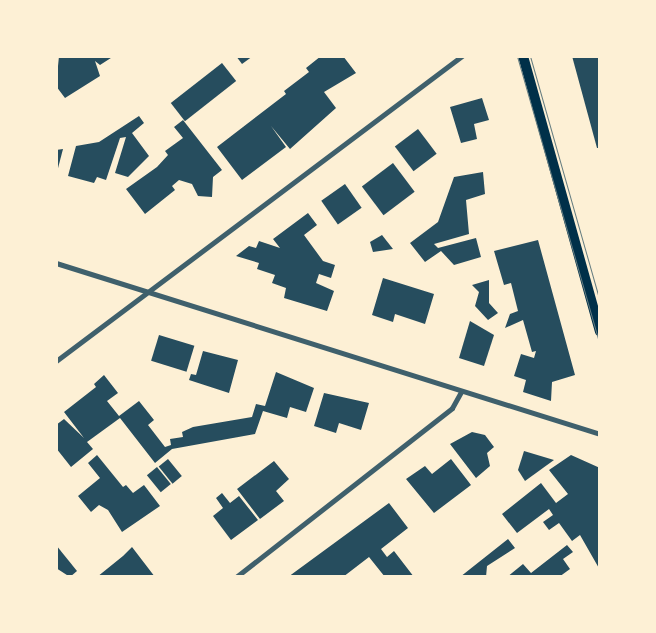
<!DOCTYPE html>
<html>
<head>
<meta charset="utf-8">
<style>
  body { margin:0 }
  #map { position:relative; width:656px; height:633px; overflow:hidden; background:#fdf0d5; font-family:Signika,sans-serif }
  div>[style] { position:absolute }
  .building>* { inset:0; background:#264d5e; transform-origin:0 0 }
  .minor>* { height:5px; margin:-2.5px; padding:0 2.5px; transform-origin:2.5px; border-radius:2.5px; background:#3f606c }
  .secondary>* { height:10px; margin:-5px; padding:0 5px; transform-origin:5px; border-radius:5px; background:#003049 }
  .tram>* { height:1px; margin:-0.5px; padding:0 0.5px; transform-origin:0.5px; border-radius:0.5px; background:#657d81 }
  span { translate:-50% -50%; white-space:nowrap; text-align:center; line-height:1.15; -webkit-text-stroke:4px #fdf0d5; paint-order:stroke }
  .frame { position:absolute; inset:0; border:58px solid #fdf0d5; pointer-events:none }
</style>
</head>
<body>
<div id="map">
  <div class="building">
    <i style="clip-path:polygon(59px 56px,114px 56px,100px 65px,95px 61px,100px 76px,65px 98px,56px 86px)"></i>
    <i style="clip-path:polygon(236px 56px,253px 56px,242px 64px)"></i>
    <i style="clip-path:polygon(321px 56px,343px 56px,356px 73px,324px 92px,336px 108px,290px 149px,271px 126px,286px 147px,242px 180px,217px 147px,286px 94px,284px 91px,309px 72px,306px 68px)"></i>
    <i style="clip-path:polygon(572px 56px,600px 56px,600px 148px,597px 148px)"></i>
    <i style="left:222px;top:63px;width:23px;height:65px;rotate:52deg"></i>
    <i style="clip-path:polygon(482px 98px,489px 120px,474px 124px,477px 139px,461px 143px,450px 107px)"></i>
    <i style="clip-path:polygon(139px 116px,144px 123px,132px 133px,149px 156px,128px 177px,115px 173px,126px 137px,120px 138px,106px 180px,97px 177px,94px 183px,68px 176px,76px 146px,99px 142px)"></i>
    <i style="clip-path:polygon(183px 120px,222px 170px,213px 177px,212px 197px,198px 196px,192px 184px,179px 180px,172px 186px,175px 190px,145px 214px,126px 189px,157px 167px,168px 155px,165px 151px,183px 138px,174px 127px)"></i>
    <i style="left:418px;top:129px;width:31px;height:29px;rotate:53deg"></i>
    <i style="clip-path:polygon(63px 149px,57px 172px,56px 171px,56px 150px)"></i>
    <i style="left:393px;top:163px;width:36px;height:39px;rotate:53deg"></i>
    <i style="clip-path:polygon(483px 172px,485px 194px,466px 200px,469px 234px,434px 244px,438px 248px,476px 238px,481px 257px,454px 265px,441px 251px,425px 262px,410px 243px,438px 222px,454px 177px)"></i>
    <i style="left:345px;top:184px;width:29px;height:29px;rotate:55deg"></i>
    <i style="clip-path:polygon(308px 213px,317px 225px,304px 235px,323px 261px,335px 265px,331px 278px,319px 274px,316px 283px,334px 291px,327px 311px,284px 298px,286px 288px,272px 283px,275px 275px,257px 269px,259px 263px,236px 256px,249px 246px,256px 248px,259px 241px,280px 248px,273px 239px)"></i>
    <i style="clip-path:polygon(382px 235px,393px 249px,373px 252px,370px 242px)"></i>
    <i style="clip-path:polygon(538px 240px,575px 375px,552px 382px,551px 401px,523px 392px,526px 380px,514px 376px,521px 354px,534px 358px,536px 351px,532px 352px,523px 320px,505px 328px,510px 314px,518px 311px,511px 283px,504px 285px,494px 251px)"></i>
    <i style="clip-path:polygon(383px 278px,434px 294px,425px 324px,395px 314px,393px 322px,372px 315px)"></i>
    <i style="clip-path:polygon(489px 280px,489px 303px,498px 313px,488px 320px,475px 306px,479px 292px,472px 285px)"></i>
    <i style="clip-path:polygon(470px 321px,494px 335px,484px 366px,459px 358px)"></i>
    <i style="left:159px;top:335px;width:37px;height:27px;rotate:17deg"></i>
    <i style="clip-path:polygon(203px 351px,238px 360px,229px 393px,189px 380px,191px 374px,196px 375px)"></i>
    <i style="clip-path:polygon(276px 372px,314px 388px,306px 412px,290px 407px,287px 418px,263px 411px,255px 434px,172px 449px,155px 463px,120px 418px,87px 442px,93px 449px,71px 467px,56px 448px,56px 425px,64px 419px,84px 438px,64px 412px,96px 387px,94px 384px,104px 375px,118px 393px,107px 401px,119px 416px,139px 401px,154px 420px,148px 425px,165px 447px,171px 445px,170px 439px,183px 437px,182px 432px,193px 427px,252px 417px,256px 404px,265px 406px)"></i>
    <i style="clip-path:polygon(324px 393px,369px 403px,361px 430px,339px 423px,336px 433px,314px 426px)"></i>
    <i style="clip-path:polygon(472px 432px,485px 435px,494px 447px,487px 453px,490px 466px,476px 478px,450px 444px)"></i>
    <i style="clip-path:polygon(524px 451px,554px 460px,525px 481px,518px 470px)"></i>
    <i style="clip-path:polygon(97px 455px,123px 487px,126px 485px,133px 493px,144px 485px,160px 506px,122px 532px,108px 510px,99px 505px,91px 512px,78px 496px,100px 478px,88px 463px)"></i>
    <i style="clip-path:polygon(571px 455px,600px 468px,600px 570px,580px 535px,572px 541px,559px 523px,549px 530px,543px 522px,553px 515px,549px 509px,517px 533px,502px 514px,541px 483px,556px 503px,568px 494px,549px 470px)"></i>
    <i style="left:168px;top:459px;width:22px;height:12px;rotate:51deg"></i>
    <i style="clip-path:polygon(451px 459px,471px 485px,434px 513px,406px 479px,425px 466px,432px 474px)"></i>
    <i style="clip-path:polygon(274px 461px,289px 479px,276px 491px,284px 501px,260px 519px,237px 489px)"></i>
    <i style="left:157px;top:467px;width:22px;height:13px;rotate:51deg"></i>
    <i style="clip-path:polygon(222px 493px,230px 503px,239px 496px,258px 520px,231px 540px,213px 516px,223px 508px,216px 498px)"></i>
    <i style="clip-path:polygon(389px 503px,408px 528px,381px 549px,387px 557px,394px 551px,414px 577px,385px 577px,369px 557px,343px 577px,288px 577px)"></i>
    <i style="clip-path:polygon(508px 539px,515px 548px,487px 566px,486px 577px,460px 577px)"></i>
    <i style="clip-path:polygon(56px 545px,77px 571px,70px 577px,56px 568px)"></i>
    <i style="clip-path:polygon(567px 545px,573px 552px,563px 559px,570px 569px,559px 577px,507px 577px,523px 564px,531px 573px)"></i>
    <i style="clip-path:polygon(132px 547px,155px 577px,97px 577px,123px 556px)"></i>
  </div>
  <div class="minor">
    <i style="left:56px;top:263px;width:570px;rotate:17.45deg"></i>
    <i style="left:56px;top:361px;width:508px;rotate:-36.92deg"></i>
    <i style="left:236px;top:577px;width:274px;rotate:-38deg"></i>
    <i style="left:452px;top:408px;width:18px;rotate:-61deg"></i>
  </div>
  <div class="secondary">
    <i style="left:523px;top:56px;width:286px;rotate:74.4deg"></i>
  </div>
  <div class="tram">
    <i style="left:517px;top:56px;width:302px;rotate:74deg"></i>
    <i style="left:530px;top:56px;width:255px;rotate:74.1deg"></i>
  </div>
  <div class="frame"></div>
</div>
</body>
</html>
